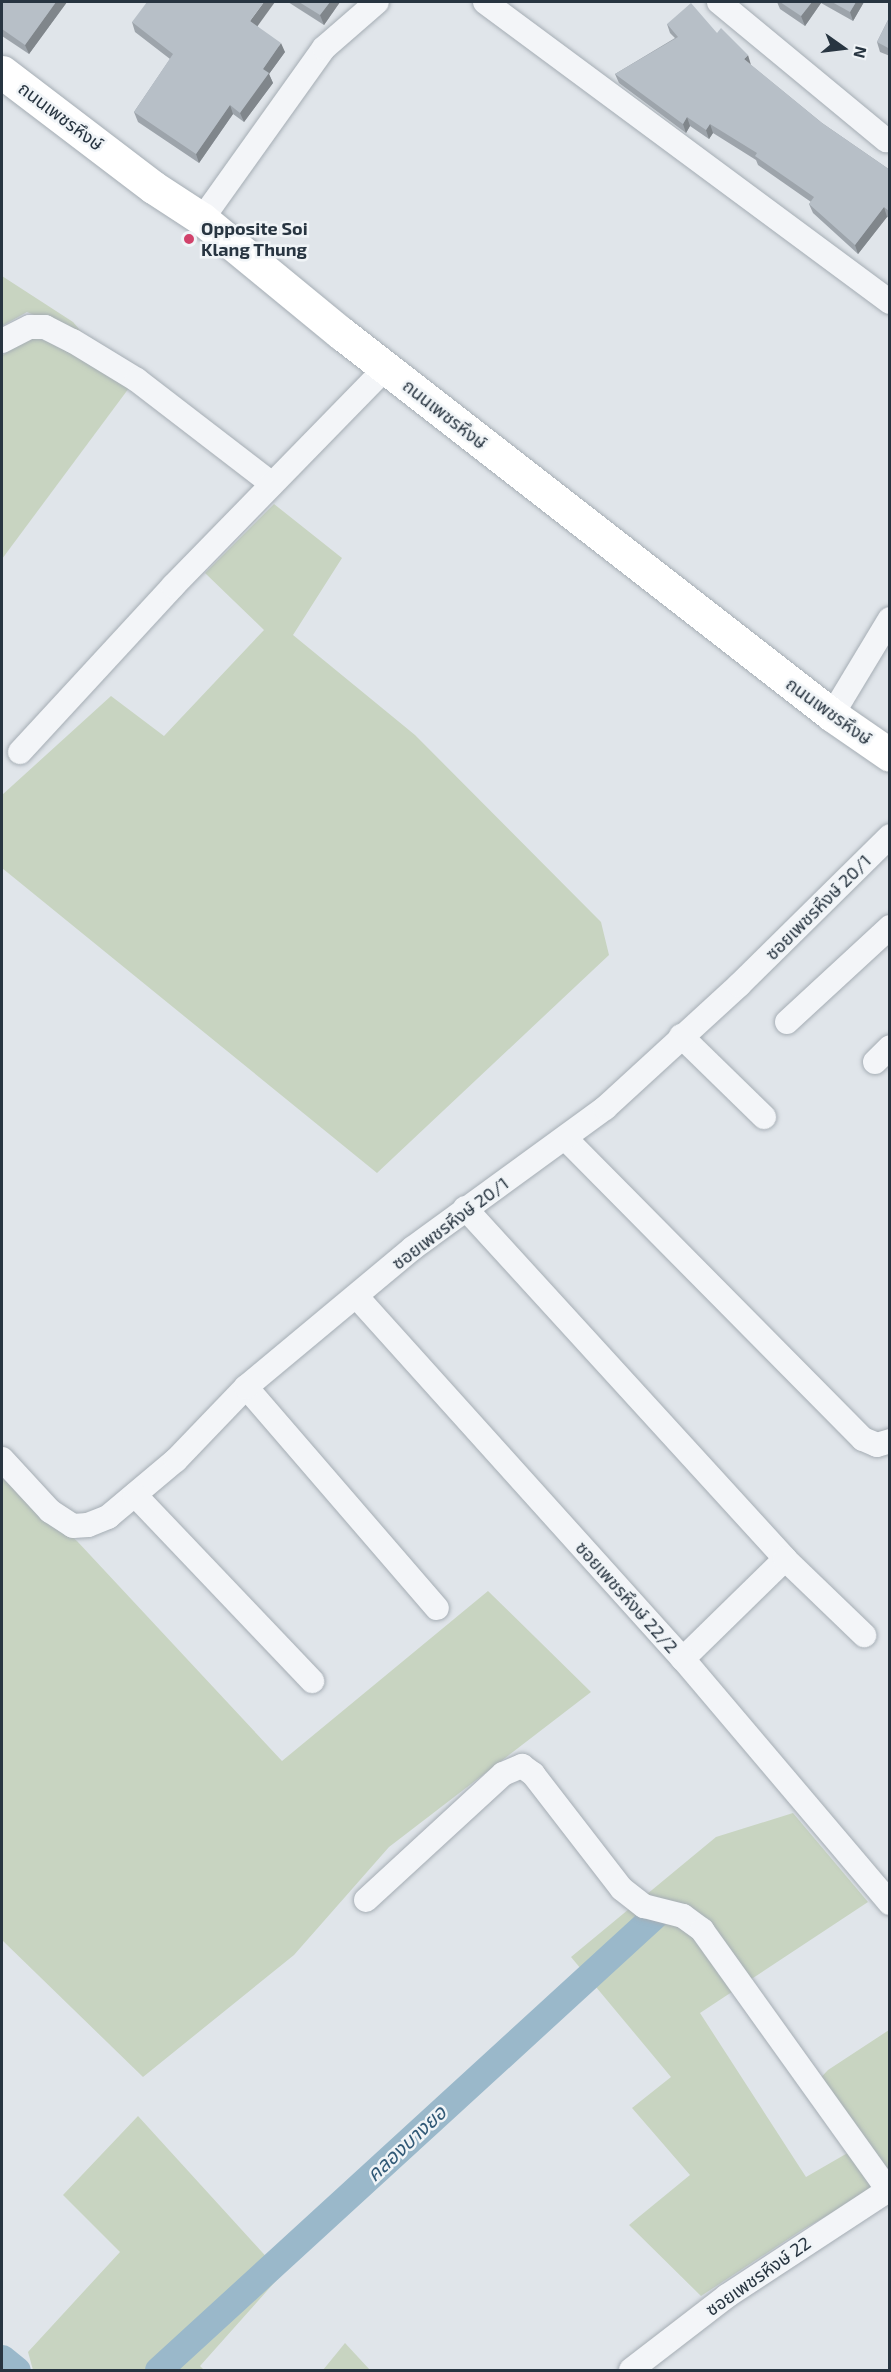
<!DOCTYPE html>
<html>
<head>
<meta charset="utf-8">
<style>
  body { margin:0 }
  #map { position:relative; width:891px; height:2372px; overflow:hidden; background:#e0e5ea; font-family:"Exo 2","Noto Sans Thai",sans-serif }
  div>[style] { position:absolute }
  .green>* { inset:0; background:#c8d4c1 }
  .canal>* { height:27px; margin:-13.5px; padding:0 13.5px; transform-origin:13.5px; border-radius:13.5px; background:#9ab8ca }
  .roads { filter:drop-shadow(0 0 2px #a5adb4) drop-shadow(0 0 2px #a5adb4) }
  .street>* { height:24px; margin:-12px; padding:0 12px; transform-origin:12px; border-radius:12px; background:#f3f5f8 }
  .secondary>* { height:33px; margin:-16.5px; padding:0 16.5px; transform-origin:16.5px; border-radius:16.5px; background:#fff }
  .wall>* { inset:0; background:#9da4ab }
  .shaded-wall>* { inset:0; background:#80868b }
  .building>* { inset:0; background:#b7bfc7 }
  .dots>* { width:16px; height:16px; translate:-50% -50%; box-sizing:border-box; border:3px solid #f0f4f7; border-radius:50% }
  span { translate:-50% -50%; white-space:nowrap; text-align:center; line-height:1.15; -webkit-text-stroke:5px #f0f4f7; paint-order:stroke }
  .street-label { font-size:18px; color:#283541 }
  .poi-label { font-size:18px; color:#283541; font-weight:700 }
  .left { translate:0 -50%; text-align:left }
  .water-label { font-size:20px; color:#315976; font-style:italic }
  .frame { position:absolute; inset:0; border:3px solid #283541; pointer-events:none }
  .north { position:absolute; left:813px; top:18px; width:60px; height:60px; -webkit-text-stroke:4px #f0f4f7; paint-order:stroke; rotate:104deg; font-size:16px; font-weight:700; line-height:24px; text-align:center; color:#283541 }
  .north::after { content:''; display:block; margin:auto; width:21px; height:27px; background:#283541; clip-path:polygon(50% 0,100% 100%,50% 72%,0 100%) }
</style>
</head>
<body>
<div id="map">
  <div class="green">
    <i style="clip-path:polygon(2px 276px,73px 322px,86px 337px,27px 312px,2px 326px)"></i>
    <i style="clip-path:polygon(26px 336px,59px 344px,129px 388px,2px 559px,2px 356px)"></i>
    <i style="clip-path:polygon(274px 504px,342px 558px,293px 635px,415px 735px,601px 922px,609px 955px,377px 1173px,2px 868px,2px 795px,111px 696px,164px 736px,264px 630px,205px 573px)"></i>
    <i style="clip-path:polygon(2px 1478px,77px 1541px,282px 1761px,488px 1591px,591px 1692px,389px 1847px,294px 1955px,143px 2077px,2px 1940px)"></i>
    <i style="clip-path:polygon(793px 1813px,868px 1902px,700px 2013px,806px 2177px,851px 2151px,809px 2090px,828px 2070px,889px 2030px,889px 2180px,802px 2230px,701px 2296px,629px 2225px,690px 2175px,632px 2108px,671px 2077px,571px 1957px,716px 1837px)"></i>
    <i style="clip-path:polygon(138px 2116px,282px 2274px,200px 2366px,204px 2370px,33px 2370px,28px 2352px,120px 2252px,63px 2195px)"></i>
    <i style="clip-path:polygon(345px 2343px,370px 2370px,323px 2370px)"></i>
  </div>
  <div class="canal">
    <i style="left:2px;top:2358px;width:19px;rotate:39deg"></i>
    <i style="left:158px;top:2370px;width:674px;rotate:-42.47deg"></i>
  </div>
  <div class="roads">
    <div class="street">
      <i style="left:485px;top:2px;width:504px;rotate:36.53deg"></i>
      <i style="left:719px;top:2px;width:217px;rotate:39.6deg"></i>
      <i style="left:202px;top:219px;width:210px;rotate:-54.5deg"></i>
      <i style="left:324px;top:48px;width:70px;rotate:-41deg"></i>
      <i style="left:2px;top:341px;width:31px;rotate:-27deg"></i>
      <i style="left:30px;top:327px;width:15px"></i>
      <i style="left:45px;top:327px;width:31px;rotate:27deg"></i>
      <i style="left:73px;top:341px;width:75px;rotate:31.4deg"></i>
      <i style="left:137px;top:380px;width:170px;rotate:37.6deg"></i>
      <i style="left:832px;top:715px;width:112px;rotate:-58.9deg"></i>
      <i style="left:20px;top:752px;width:226px;rotate:-47.3deg"></i>
      <i style="left:173px;top:586px;width:305px;rotate:-45.7deg"></i>
      <i style="left:787px;top:1022px;width:140px;rotate:-42.7deg"></i>
      <i style="left:681px;top:1036px;width:116px;rotate:44.3deg"></i>
      <i style="left:875px;top:1062px;width:21px;rotate:-45deg"></i>
      <i style="left:566px;top:1139px;width:422px;rotate:45.3deg"></i>
      <i style="left:863px;top:1439px;width:15px;rotate:23deg"></i>
      <i style="left:877px;top:1445px;width:14px;rotate:-17deg"></i>
      <i style="left:465px;top:1208px;width:475px;rotate:47.6deg"></i>
      <i style="left:785px;top:1559px;width:143px;rotate:135.6deg"></i>
      <i style="left:357px;top:1297px;width:487px;rotate:48deg"></i>
      <i style="left:683px;top:1659px;width:320px;rotate:49.7deg"></i>
      <i style="left:246px;top:1387px;width:292px;rotate:49.2deg"></i>
      <i style="left:2px;top:1459px;width:71px;rotate:47.3deg"></i>
      <i style="left:50px;top:1511px;width:27px;rotate:33deg"></i>
      <i style="left:73px;top:1526px;width:15px;rotate:-4deg"></i>
      <i style="left:88px;top:1525px;width:22px;rotate:-22deg"></i>
      <i style="left:108px;top:1517px;width:89px;rotate:-40deg"></i>
      <i style="left:176px;top:1460px;width:101px;rotate:-46.2deg"></i>
      <i style="left:246px;top:1387px;width:217px;rotate:-39.8deg"></i>
      <i style="left:413px;top:1248px;width:238px;rotate:-36.1deg"></i>
      <i style="left:605px;top:1108px;width:182px;rotate:-42.5deg"></i>
      <i style="left:739px;top:985px;width:212px;rotate:-44.6deg"></i>
      <i style="left:135px;top:1495px;width:257px;rotate:46.4deg"></i>
      <i style="left:785px;top:1559px;width:110px;rotate:43.9deg"></i>
      <i style="left:366px;top:1900px;width:186px;rotate:-42.6deg"></i>
      <i style="left:503px;top:1774px;width:21px;rotate:-23deg"></i>
      <i style="left:522px;top:1766px;width:14px;rotate:36deg"></i>
      <i style="left:533px;top:1774px;width:145px;rotate:52.3deg"></i>
      <i style="left:622px;top:1889px;width:28px;rotate:38deg"></i>
      <i style="left:644px;top:1906px;width:40px;rotate:14.4deg"></i>
      <i style="left:683px;top:1916px;width:24px;rotate:36deg"></i>
      <i style="left:702px;top:1930px;width:320px;rotate:54.4deg"></i>
      <i style="left:631px;top:2370px;width:121px;rotate:-37.6deg"></i>
      <i style="left:727px;top:2296px;width:195px;rotate:-33.3deg"></i>
    </div>
    <div class="secondary">
      <i style="left:2px;top:72px;width:190px;rotate:37.3deg"></i>
      <i style="left:153px;top:187px;width:59px;rotate:33.1deg"></i>
      <i style="left:202px;top:219px;width:180px;rotate:39.4deg"></i>
      <i style="left:341px;top:333px;width:622px;rotate:37.88deg"></i>
      <i style="left:832px;top:715px;width:70px;rotate:34.6deg"></i>
    </div>
  </div>
  <div class="wall">
    <i style="clip-path:polygon(2px 2px,67px 2px,29px 54px,2px 36px)"></i>
    <i style="clip-path:polygon(288px 2px,340px 2px,324px 25px)"></i>
    <i style="clip-path:polygon(777px 2px,864px 2px,853px 21px,821px 3px,805px 26px,780px 9px)"></i>
    <i style="clip-path:polygon(890px 16px,890px 56px,880px 52px,877px 42px)"></i>
    <i style="clip-path:polygon(132px 22px,257px 26px,285px 52px,269px 74px,273px 83px,244px 122px,233px 114px,199px 163px,138px 122px,134px 112px,170px 59px,135px 32px)"></i>
    <i style="clip-path:polygon(667px 24px,717px 33px,751px 65px,822px 123px,890px 170px,890px 218px,887px 217px,858px 254px,813px 213px,809px 204px,811px 202px,758px 165px,756px 160px,713px 133px,709px 139px,690px 126px,686px 133px,619px 83px,615px 74px,675px 38px,670px 33px)"></i>
  </div>
  <div class="shaded-wall">
    <i style="clip-path:polygon(56px 2px,67px 2px,29px 54px,25px 45px)"></i>
    <i style="clip-path:polygon(264px 2px,275px 2px,254px 31px,250px 21px)"></i>
    <i style="clip-path:polygon(330px 2px,340px 2px,324px 25px,320px 15px)"></i>
    <i style="clip-path:polygon(812px 2px,820px 2px,821px 3px,805px 26px,801px 16px)"></i>
    <i style="clip-path:polygon(856px 2px,864px 2px,853px 21px,850px 12px)"></i>
    <i style="clip-path:polygon(281px 43px,285px 52px,269px 74px,273px 83px,244px 122px,240px 113px,263px 69px)"></i>
    <i style="clip-path:polygon(748px 55px,751px 65px,744px 59px)"></i>
    <i style="clip-path:polygon(230px 105px,233px 114px,199px 163px,196px 154px)"></i>
    <i style="clip-path:polygon(687px 117px,690px 126px,686px 133px,683px 124px)"></i>
    <i style="clip-path:polygon(710px 124px,713px 133px,709px 139px,706px 130px)"></i>
    <i style="clip-path:polygon(884px 207px,887px 217px,858px 254px,855px 245px)"></i>
  </div>
  <div class="building">
    <i style="clip-path:polygon(2px 2px,56px 2px,25px 45px,2px 29px)"></i>
    <i style="clip-path:polygon(147px 2px,264px 2px,250px 21px,281px 43px,263px 69px,269px 73px,240px 113px,230px 105px,196px 154px,134px 112px,173px 54px,132px 22px)"></i>
    <i style="clip-path:polygon(299px 2px,330px 2px,320px 15px)"></i>
    <i style="clip-path:polygon(780px 2px,812px 2px,801px 16px)"></i>
    <i style="clip-path:polygon(832px 2px,856px 2px,850px 12px)"></i>
    <i style="clip-path:polygon(691px 3px,717px 33px,721px 28px,748px 55px,744px 59px,822px 123px,890px 170px,890px 212px,884px 207px,855px 245px,809px 204px,814px 197px,755px 156px,757px 153px,710px 124px,706px 130px,687px 117px,683px 124px,615px 74px,678px 37px,667px 24px)"></i>
    <i style="clip-path:polygon(890px 16px,890px 49px,877px 42px)"></i>
  </div>
  <div class="dots">
    <i style="left:189px;top:239px;background:#d1426b"></i>
  </div>
  <div class="street-label">
    <span style="left:61px;top:116px;rotate:37deg">ถนนเพชรหึงษ์</span>
    <span style="left:445px;top:414px;rotate:38deg">ถนนเพชรหึงษ์</span>
    <span style="left:829px;top:711px;rotate:36deg">ถนนเพชรหึงษ์</span>
    <span style="left:818px;top:907px;rotate:-45deg">ซอยเพชรหึงษ์ 20/1</span>
    <span style="left:450px;top:1223px;rotate:-37deg">ซอยเพชรหึงษ์ 20/1</span>
    <span style="left:627px;top:1597px;rotate:48deg">ซอยเพชรหึงษ์ 22/2</span>
    <span style="left:758px;top:2276px;rotate:-35deg">ซอยเพชรหึงษ์ 22</span>
  </div>
  <div class="poi-label">
    <span class="left" style="left:201px;top:239px">Opposite Soi<br>Klang Thung</span>
  </div>
  <div class="water-label">
    <span style="left:406px;top:2143px;rotate:-43deg">คลองบางยอ</span>
  </div>
  <div class="frame"></div>
  <div class="north">N</div>
</div>
</body>
</html>
